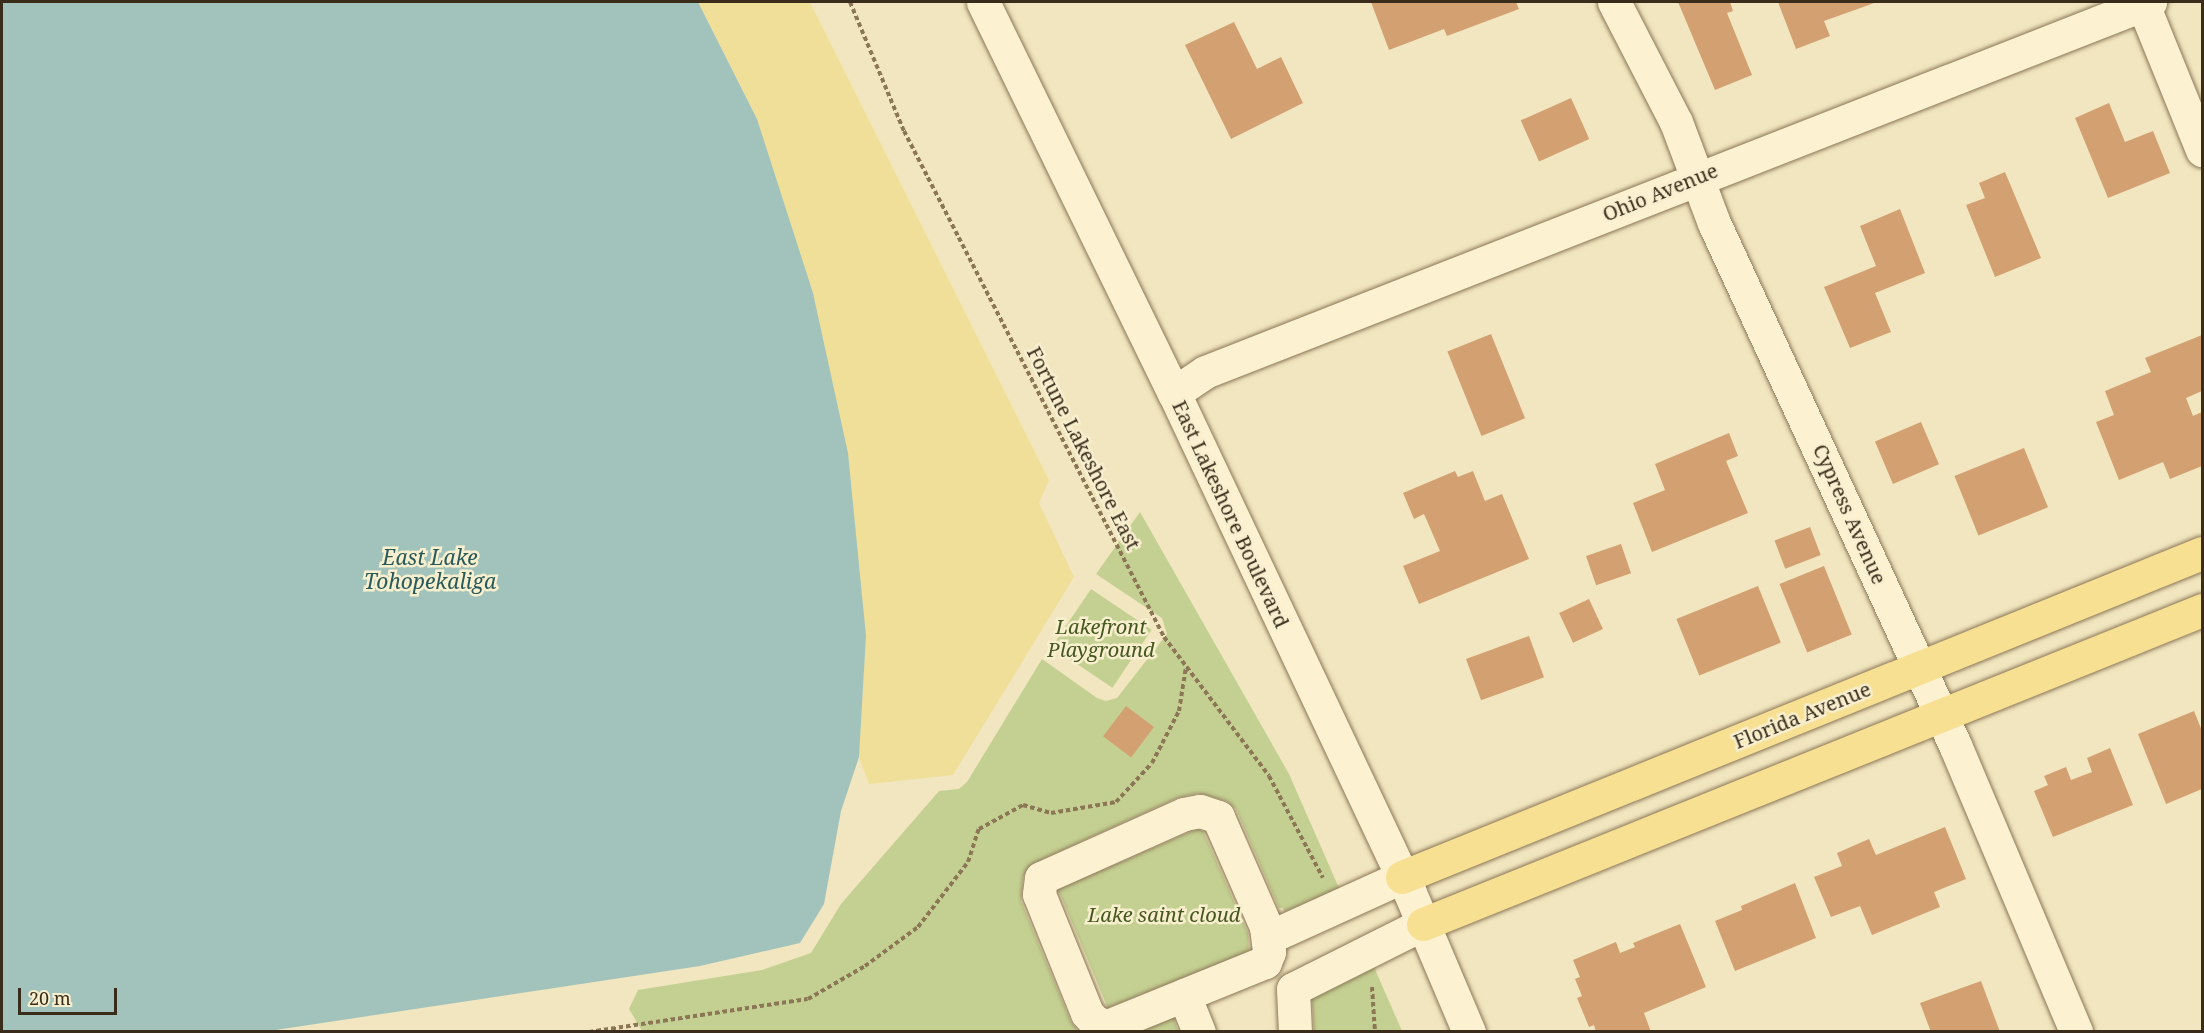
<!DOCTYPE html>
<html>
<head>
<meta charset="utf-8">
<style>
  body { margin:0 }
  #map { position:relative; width:2204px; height:1033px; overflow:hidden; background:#f1e6bf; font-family:"Noto Serif",serif }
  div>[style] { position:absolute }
  .green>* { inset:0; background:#c4d092; transform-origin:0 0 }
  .sand>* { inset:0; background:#f0df99 }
  .water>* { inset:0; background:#a2c3bb }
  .building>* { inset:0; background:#d3a171; transform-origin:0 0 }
  .path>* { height:4px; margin-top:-2px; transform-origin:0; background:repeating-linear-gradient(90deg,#8b7656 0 4.5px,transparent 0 7.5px) }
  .roads { filter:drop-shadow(0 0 2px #8b7656) drop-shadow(0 0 2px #8b7656) }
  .minor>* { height:33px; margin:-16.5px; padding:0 16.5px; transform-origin:16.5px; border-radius:16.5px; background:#fcf2d2 }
  .major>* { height:33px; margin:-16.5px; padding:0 16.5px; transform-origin:16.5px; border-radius:16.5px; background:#f8e093 }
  span { translate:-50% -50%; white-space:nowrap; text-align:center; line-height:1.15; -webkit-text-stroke:5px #f8efcf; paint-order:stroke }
  .street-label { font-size:20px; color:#3a2c1b }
  .park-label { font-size:20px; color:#465820; font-style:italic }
  .water-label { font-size:21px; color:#295a5b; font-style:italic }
  .frame { position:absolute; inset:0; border:3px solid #3a2c1b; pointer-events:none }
  .scale { position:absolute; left:18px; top:988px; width:99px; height:27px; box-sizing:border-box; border:3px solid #3a2c1b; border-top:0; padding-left:8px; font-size:18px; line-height:21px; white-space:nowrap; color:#3a2c1b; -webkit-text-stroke:4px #f8efcf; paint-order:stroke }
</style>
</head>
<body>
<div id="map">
  <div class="green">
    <i style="clip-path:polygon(1140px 512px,1289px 774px,1339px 888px,1284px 912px,1283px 908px,1279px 908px,1236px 809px,1226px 801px,1198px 793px,1177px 798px,1034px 863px,1023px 877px,1021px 901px,1070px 1020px,1078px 1031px,642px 1031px,629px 1009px,638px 990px,762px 970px,811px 953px,841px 904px,939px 791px,959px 789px,967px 782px,1042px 659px,1097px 698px,1106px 701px,1117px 698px,1167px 634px,1162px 618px,1096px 574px)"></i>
    <i style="left:1091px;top:589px;width:73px;height:70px;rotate:34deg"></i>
    <i style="clip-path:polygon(1197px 829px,1203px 831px,1248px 933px,1249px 951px,1108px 1008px,1058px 889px)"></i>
    <i style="clip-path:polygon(1374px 967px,1402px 1031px,1314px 1031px,1312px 997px)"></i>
    <i style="clip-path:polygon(1173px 1018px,1178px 1031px,1140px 1031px)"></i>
  </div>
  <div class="sand">
    <i style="clip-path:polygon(698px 2px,810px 2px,1049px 480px,1039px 503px,1074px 577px,953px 775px,869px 784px,859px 757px,866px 636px,757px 119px)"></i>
  </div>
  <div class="water">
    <i style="clip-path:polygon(2px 2px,698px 2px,757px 119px,813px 293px,848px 453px,866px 636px,859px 757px,841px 811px,824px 904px,800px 943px,700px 966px,269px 1031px,2px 1031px)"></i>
  </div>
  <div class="building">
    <i style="clip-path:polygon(1371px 2px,1516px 2px,1519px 9px,1447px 36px,1444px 29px,1389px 50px)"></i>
    <i style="clip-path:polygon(1678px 2px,1730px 2px,1733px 11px,1727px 13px,1752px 75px,1715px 90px)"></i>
    <i style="clip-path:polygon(1778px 2px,1877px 2px,1824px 21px,1830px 36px,1796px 49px)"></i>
    <i style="clip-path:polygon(1234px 22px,1257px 69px,1281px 57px,1303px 103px,1231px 139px,1185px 45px)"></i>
    <i style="left:1571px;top:98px;width:45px;height:55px;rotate:66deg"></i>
    <i style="clip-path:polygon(2109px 103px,2125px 142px,2153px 131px,2170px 173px,2108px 198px,2075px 118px)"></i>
    <i style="clip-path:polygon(2005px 172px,2041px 258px,1995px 277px,1966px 205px,1985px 198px,1979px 183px)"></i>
    <i style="clip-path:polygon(1900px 209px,1925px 273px,1875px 293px,1891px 332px,1850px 348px,1824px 287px,1876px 266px,1860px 226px)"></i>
    <i style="left:1491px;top:334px;width:91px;height:47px;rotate:68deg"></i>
    <i style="clip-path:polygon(2202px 335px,2202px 391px,2186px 398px,2193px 416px,2202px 412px,2202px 466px,2170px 479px,2163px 462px,2119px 480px,2096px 422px,2114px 415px,2105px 391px,2151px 372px,2145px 358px)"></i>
    <i style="left:1921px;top:422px;width:46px;height:50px;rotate:67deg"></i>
    <i style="clip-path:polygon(1729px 433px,1738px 456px,1726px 461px,1748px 513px,1652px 552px,1633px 503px,1665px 490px,1655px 464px)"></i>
    <i style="left:2024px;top:448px;width:64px;height:75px;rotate:68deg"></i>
    <i style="clip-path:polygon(1455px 471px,1458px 477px,1473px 471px,1485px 501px,1502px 494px,1529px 559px,1419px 604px,1403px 566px,1440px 551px,1424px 514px,1414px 519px,1403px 493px)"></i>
    <i style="left:1810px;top:527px;width:30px;height:38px;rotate:69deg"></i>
    <i style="left:1621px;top:544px;width:31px;height:37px;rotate:71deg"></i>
    <i style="left:1824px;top:566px;width:74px;height:48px;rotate:68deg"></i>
    <i style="left:1758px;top:586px;width:61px;height:88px;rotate:68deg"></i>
    <i style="left:1589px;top:599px;width:33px;height:33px;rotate:65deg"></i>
    <i style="left:1529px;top:636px;width:44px;height:67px;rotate:70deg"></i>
    <i style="left:1126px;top:706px;width:35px;height:38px;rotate:37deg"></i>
    <i style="clip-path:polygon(2194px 711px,2202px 731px,2202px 789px,2166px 804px,2138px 734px)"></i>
    <i style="clip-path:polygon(2110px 748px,2133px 805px,2053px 837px,2034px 791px,2048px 785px,2044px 776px,2066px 767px,2071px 780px,2092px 772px,2087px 758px)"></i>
    <i style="clip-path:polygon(1945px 827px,1966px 879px,1934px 892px,1940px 907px,1872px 935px,1860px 906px,1831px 917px,1814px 877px,1842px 866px,1837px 853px,1869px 839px,1876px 855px)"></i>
    <i style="clip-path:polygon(1795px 883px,1816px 938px,1735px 971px,1715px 921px,1742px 910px,1741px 906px)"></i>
    <i style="clip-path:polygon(1680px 924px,1706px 987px,1644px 1013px,1651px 1032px,1596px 1032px,1594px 1025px,1589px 1027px,1577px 998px,1582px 996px,1575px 979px,1580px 977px,1573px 960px,1616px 942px,1620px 953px,1635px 947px,1633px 943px)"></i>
    <i style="clip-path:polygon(1981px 981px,2000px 1032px,1931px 1032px,1920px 1003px)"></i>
  </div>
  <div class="path">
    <i style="left:850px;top:2px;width:140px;rotate:67.3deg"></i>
    <i style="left:904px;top:131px;width:569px;rotate:62.8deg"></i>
    <i style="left:1164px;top:637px;width:174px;rotate:52.9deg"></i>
    <i style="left:1269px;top:776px;width:115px;rotate:62.1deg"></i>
    <i style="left:1372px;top:987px;width:45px;rotate:86.2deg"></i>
    <i style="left:589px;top:1032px;width:221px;rotate:-8.6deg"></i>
    <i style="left:808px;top:999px;width:66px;rotate:-30.1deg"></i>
    <i style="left:865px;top:966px;width:66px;rotate:-36.3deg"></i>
    <i style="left:918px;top:927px;width:82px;rotate:-52.4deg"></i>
    <i style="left:968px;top:862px;width:35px;rotate:-72deg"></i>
    <i style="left:979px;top:829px;width:50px;rotate:-28.6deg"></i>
    <i style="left:1023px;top:805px;width:29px;rotate:16deg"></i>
    <i style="left:1051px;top:813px;width:66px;rotate:-9.6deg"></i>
    <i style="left:1116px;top:802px;width:53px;rotate:-47.3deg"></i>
    <i style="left:1152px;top:763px;width:59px;rotate:-62.6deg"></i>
    <i style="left:1179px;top:711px;width:45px;rotate:-81deg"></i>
  </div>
  <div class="roads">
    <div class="minor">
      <i style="left:983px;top:2px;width:435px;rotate:64deg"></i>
      <i style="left:1174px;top:393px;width:553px;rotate:64.73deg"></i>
      <i style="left:1410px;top:893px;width:151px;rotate:67deg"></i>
      <i style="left:1614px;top:2px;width:135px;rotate:62.7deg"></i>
      <i style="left:1676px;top:122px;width:108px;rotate:69.4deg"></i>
      <i style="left:1714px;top:223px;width:575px;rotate:65.22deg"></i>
      <i style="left:1955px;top:745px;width:311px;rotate:67.1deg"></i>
      <i style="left:2142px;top:2px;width:160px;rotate:67.9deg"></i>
      <i style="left:1174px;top:393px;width:37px;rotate:-34deg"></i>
      <i style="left:1205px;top:372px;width:1015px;rotate:-21.38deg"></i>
      <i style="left:1266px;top:927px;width:25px;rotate:83deg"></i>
      <i style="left:1269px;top:952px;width:11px;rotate:112deg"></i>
      <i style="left:1265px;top:962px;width:170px;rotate:157.9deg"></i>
      <i style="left:1107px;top:1026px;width:13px;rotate:-162deg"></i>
      <i style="left:1095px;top:1022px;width:12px;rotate:-132deg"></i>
      <i style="left:1087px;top:1013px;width:128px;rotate:-112deg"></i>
      <i style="left:1039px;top:894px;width:16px;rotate:-83deg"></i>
      <i style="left:1041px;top:878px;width:157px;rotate:-24.1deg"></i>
      <i style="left:1184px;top:814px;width:16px;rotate:-11deg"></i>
      <i style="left:1200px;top:811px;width:19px;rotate:18deg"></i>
      <i style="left:1218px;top:817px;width:120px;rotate:66.4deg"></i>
      <i style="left:1266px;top:927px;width:11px;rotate:45deg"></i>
      <i style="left:1274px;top:935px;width:141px;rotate:-24.4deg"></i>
      <i style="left:1184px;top:995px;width:40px;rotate:68deg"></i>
      <i style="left:1295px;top:1032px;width:43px;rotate:-92.7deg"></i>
      <i style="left:1293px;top:989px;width:145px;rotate:-26.6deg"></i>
    </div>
    <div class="major">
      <i style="left:1402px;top:877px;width:863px;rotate:-22.05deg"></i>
      <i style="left:1423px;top:924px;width:840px;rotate:-21.95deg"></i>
    </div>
  </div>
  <div class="street-label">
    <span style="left:1660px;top:192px;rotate:-22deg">Ohio Avenue</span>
    <span style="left:1084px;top:448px;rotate:63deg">Fortune Lakeshore East</span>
    <span style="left:1231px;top:514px;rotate:65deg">East Lakeshore Boulevard</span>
    <span style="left:1850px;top:514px;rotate:66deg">Cypress Avenue</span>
    <span style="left:1802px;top:715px;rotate:-22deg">Florida Avenue</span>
  </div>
  <div class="park-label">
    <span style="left:1101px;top:638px">Lakefront<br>Playground</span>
    <span style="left:1164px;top:914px">Lake saint cloud</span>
  </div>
  <div class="water-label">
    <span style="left:430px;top:569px">East Lake<br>Tohopekaliga</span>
  </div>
  <div class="frame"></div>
  <div class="scale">20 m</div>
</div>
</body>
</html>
